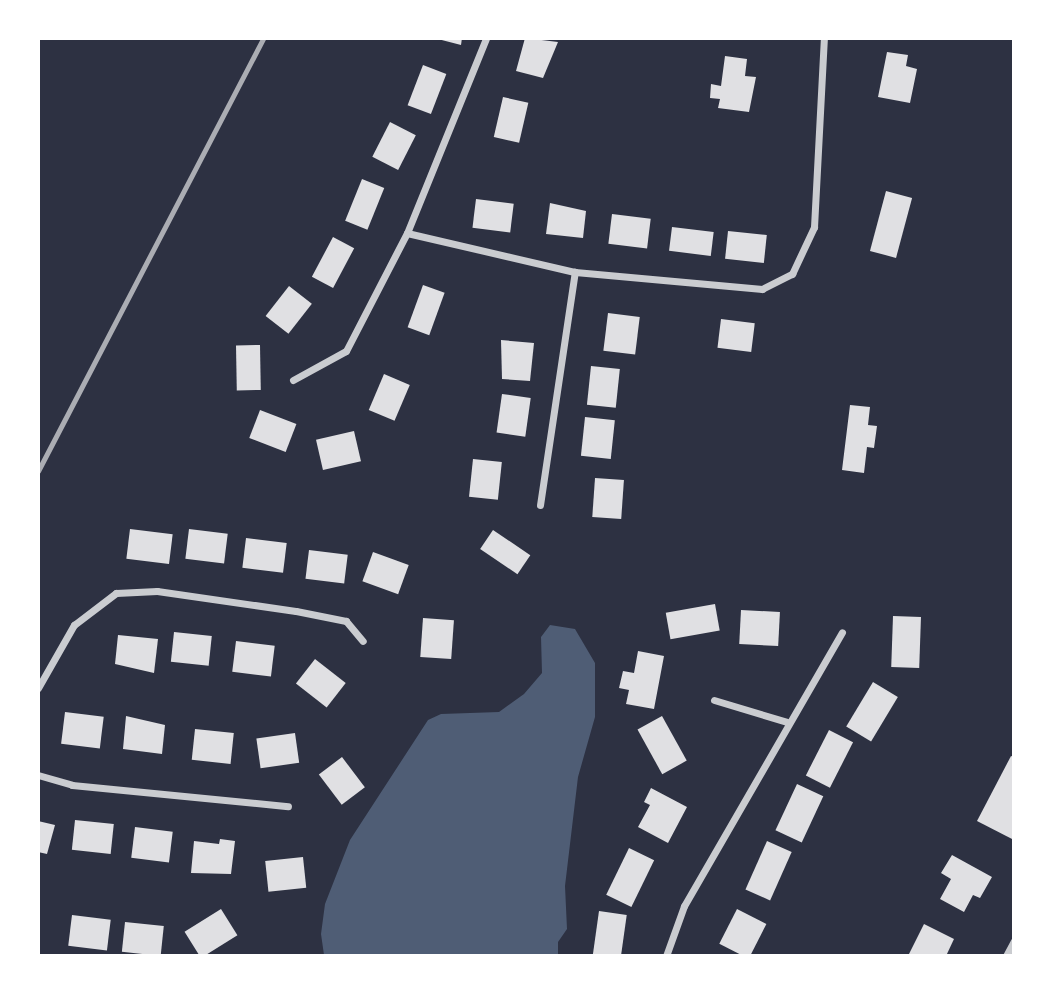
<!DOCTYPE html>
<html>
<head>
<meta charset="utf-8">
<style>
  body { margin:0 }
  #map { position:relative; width:1052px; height:994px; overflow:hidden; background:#2d3142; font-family:"Asap Condensed",sans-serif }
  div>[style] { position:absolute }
  .water>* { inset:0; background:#4f5d75 }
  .building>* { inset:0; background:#e0e0e3; transform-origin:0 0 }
  .minor>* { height:7px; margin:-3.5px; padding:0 3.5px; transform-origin:3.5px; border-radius:3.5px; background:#caccd0 }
  .rail>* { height:5px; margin:-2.5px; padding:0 2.5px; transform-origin:2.5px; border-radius:2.5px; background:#abadb3 }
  span { translate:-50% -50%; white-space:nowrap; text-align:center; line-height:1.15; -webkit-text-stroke:5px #fff; paint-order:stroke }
  .frame { position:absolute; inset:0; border:40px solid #fff; pointer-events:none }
</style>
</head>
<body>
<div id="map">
  <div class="water">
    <i style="clip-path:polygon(550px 625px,575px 629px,595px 663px,595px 717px,578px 777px,565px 886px,567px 929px,558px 942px,558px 955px,324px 955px,321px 934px,325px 904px,350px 840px,428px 720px,441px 714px,499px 712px,524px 694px,542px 673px,541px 637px)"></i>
  </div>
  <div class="building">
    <i style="clip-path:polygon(434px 38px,462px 38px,461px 45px)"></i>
    <i style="clip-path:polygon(525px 38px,558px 42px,543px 78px,516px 71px)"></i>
    <i style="clip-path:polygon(887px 52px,908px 55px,906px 66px,917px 69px,910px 103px,878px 97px)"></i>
    <i style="clip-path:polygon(725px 56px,747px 59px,745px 76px,756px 77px,749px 112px,718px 108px,720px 99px,710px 98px,711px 84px,721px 86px)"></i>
    <i style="left:423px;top:65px;width:25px;height:43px;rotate:21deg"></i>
    <i style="left:503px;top:97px;width:26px;height:41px;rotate:13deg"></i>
    <i style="left:390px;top:122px;width:29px;height:39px;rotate:27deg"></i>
    <i style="left:362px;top:179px;width:24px;height:45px;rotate:22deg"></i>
    <i style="left:886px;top:191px;width:27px;height:62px;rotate:15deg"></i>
    <i style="left:476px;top:199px;width:38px;height:29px;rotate:7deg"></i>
    <i style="clip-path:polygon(550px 203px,586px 211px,583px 238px,546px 234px)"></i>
    <i style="left:612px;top:214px;width:39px;height:30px;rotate:7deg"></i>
    <i style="left:672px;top:227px;width:42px;height:24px;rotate:7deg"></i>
    <i style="left:728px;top:231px;width:39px;height:28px;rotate:6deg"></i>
    <i style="left:333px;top:237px;width:24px;height:45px;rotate:28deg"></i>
    <i style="left:423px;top:285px;width:23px;height:45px;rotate:20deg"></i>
    <i style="left:289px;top:286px;width:29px;height:38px;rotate:38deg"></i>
    <i style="left:608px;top:313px;width:32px;height:38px;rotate:7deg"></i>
    <i style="left:721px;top:319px;width:34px;height:29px;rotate:7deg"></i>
    <i style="clip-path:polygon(501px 340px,534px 343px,530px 381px,502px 379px)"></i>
    <i style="left:260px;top:345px;width:45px;height:24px;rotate:89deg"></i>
    <i style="left:591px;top:366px;width:29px;height:39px;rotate:6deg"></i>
    <i style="left:384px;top:374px;width:28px;height:39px;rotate:23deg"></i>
    <i style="left:502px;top:394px;width:29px;height:39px;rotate:8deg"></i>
    <i style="clip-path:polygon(850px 405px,870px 407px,868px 425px,877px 426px,874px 448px,867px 447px,864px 473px,842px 470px)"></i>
    <i style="left:260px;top:410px;width:39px;height:30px;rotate:21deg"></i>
    <i style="left:585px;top:417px;width:30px;height:39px;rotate:6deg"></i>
    <i style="left:354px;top:431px;width:31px;height:39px;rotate:77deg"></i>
    <i style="left:473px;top:459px;width:29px;height:38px;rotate:6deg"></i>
    <i style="left:595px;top:478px;width:29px;height:39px;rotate:4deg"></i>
    <i style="left:130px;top:529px;width:43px;height:30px;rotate:7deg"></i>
    <i style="left:189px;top:529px;width:39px;height:30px;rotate:7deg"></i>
    <i style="left:493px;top:530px;width:45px;height:23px;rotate:34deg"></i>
    <i style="left:246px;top:538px;width:41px;height:30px;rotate:7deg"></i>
    <i style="left:309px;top:550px;width:39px;height:29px;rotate:7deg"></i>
    <i style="left:373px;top:552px;width:38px;height:31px;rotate:20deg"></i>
    <i style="left:715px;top:604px;width:27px;height:50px;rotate:80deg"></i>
    <i style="left:741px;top:610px;width:39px;height:34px;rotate:3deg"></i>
    <i style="left:893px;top:616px;width:28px;height:51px;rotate:2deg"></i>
    <i style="left:423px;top:618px;width:31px;height:39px;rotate:4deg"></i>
    <i style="left:174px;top:632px;width:38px;height:30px;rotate:6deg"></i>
    <i style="clip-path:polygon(118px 635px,158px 639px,154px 673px,115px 664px)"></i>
    <i style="left:236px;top:641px;width:39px;height:31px;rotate:7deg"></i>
    <i style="clip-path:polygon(638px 651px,664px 656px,654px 709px,626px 704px,629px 690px,619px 688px,623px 671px,634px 673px)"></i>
    <i style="left:315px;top:659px;width:39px;height:31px;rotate:38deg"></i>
    <i style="left:873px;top:682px;width:29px;height:52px;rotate:31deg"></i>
    <i style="left:65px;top:712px;width:39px;height:32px;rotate:7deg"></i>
    <i style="clip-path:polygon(126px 716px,165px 725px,162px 754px,123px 749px)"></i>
    <i style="left:662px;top:716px;width:51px;height:28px;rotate:61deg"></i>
    <i style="left:195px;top:729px;width:39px;height:31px;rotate:6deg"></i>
    <i style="left:829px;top:730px;width:27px;height:51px;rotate:27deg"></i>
    <i style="left:295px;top:733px;width:30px;height:39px;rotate:82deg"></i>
    <i style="clip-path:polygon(1011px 756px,1014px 757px,1014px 840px,977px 821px)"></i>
    <i style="left:342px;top:757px;width:38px;height:29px;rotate:53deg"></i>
    <i style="left:797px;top:784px;width:29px;height:51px;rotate:25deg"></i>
    <i style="clip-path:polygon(651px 788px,687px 807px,668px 843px,638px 827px,650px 805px,644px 802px)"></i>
    <i style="left:75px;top:820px;width:39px;height:30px;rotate:6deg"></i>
    <i style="clip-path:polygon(38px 821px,55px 825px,47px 854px,38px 852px)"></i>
    <i style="left:135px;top:827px;width:38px;height:31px;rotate:7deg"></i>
    <i style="clip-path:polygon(220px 839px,235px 841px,231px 874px,191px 873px,194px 841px,219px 844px)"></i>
    <i style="left:767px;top:841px;width:27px;height:53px;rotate:24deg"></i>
    <i style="left:629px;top:848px;width:28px;height:52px;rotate:26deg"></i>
    <i style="clip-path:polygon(952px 855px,992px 877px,980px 898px,973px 895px,964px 912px,940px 899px,951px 879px,941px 873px)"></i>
    <i style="left:303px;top:857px;width:31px;height:38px;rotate:84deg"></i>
    <i style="left:221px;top:909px;width:31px;height:43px;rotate:58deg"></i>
    <i style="left:737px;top:909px;width:33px;height:39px;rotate:27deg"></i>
    <i style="left:599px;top:911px;width:28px;height:45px;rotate:8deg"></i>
    <i style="left:72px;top:915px;width:39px;height:31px;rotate:7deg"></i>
    <i style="left:125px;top:922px;width:39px;height:30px;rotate:6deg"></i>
    <i style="clip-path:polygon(924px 924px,954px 939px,946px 956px,908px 956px)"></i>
  </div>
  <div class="minor">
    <i style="left:407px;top:233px;width:172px;rotate:13.1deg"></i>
    <i style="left:575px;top:272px;width:188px;rotate:5.2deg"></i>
    <i style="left:762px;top:289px;width:34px;rotate:-27deg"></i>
    <i style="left:792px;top:274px;width:52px;rotate:-64.9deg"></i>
    <i style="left:814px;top:227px;width:189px;rotate:-87deg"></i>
    <i style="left:293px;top:380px;width:60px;rotate:-28.7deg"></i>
    <i style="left:346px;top:351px;width:133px;rotate:-62.7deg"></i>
    <i style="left:407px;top:233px;width:210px;rotate:-67.9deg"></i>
    <i style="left:540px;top:505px;width:236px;rotate:-81.5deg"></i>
    <i style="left:38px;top:688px;width:73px;rotate:-60.3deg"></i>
    <i style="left:74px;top:625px;width:53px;rotate:-37.3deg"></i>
    <i style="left:116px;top:593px;width:41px;rotate:-2.8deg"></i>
    <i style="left:157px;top:591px;width:140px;rotate:8.2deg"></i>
    <i style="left:296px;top:611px;width:51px;rotate:11.3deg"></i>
    <i style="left:346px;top:621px;width:26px;rotate:50deg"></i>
    <i style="left:714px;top:700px;width:76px;rotate:16.8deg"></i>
    <i style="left:38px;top:775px;width:35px;rotate:16deg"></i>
    <i style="left:72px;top:785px;width:217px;rotate:5.6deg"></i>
    <i style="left:666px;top:956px;width:53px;rotate:-70.2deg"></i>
    <i style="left:684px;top:906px;width:316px;rotate:-60deg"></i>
    <i style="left:1006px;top:956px;width:17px;rotate:-62deg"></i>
  </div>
  <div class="rail">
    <i style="left:38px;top:471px;width:488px;rotate:-62.5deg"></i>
  </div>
  <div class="frame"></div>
</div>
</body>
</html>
